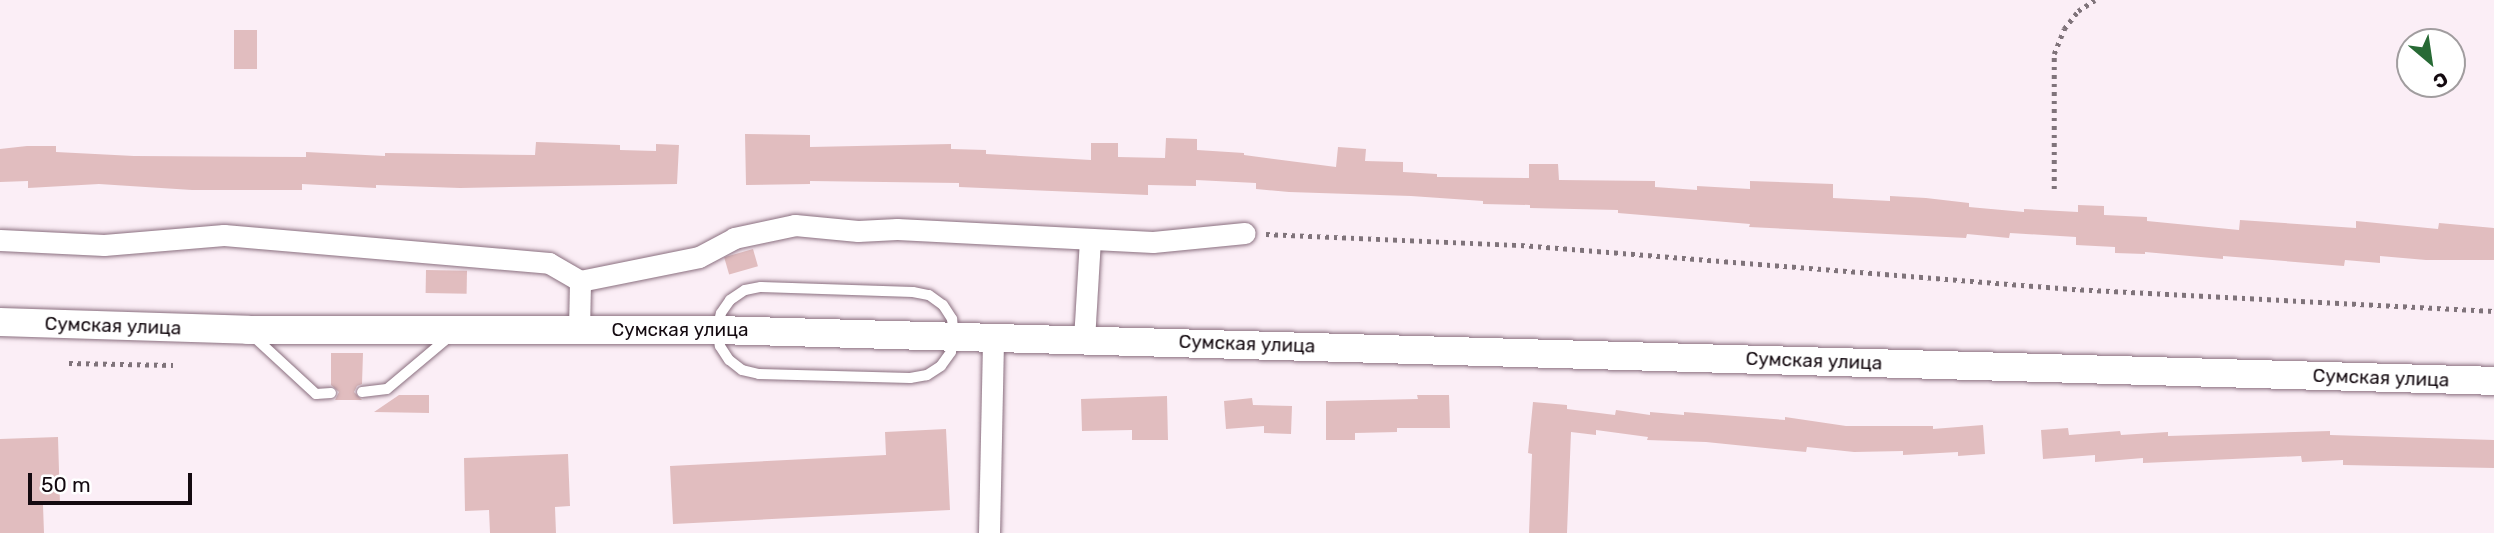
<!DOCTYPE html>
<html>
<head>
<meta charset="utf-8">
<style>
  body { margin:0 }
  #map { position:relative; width:2494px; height:533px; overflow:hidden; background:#fbeef6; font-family:Rubik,sans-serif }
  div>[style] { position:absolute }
  .building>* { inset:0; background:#e1bdbf; transform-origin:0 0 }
  .path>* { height:4.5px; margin-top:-2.25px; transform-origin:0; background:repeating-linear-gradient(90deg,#7f737a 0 3.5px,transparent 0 8.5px) }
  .roads { filter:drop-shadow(0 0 2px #8a6f7f) drop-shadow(0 0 2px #8a6f7f) }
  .service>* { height:10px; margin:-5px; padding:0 5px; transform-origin:5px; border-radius:5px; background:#fff }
  .minor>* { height:21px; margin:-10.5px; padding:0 10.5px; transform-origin:10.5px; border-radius:10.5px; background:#fff }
  .secondary>* { height:28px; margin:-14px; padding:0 14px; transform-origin:14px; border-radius:14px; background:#fff }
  span { translate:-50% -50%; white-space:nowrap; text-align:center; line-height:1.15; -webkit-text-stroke:5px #fff; paint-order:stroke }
  .street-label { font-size:19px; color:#140a10 }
  .north { position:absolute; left:2396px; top:28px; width:70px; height:70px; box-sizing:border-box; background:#fff; border:2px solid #a19d9f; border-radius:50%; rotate:151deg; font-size:19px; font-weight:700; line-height:28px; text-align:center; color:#140a10 }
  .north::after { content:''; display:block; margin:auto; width:24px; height:32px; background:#276a35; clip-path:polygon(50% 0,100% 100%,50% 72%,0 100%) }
  .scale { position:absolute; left:28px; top:473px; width:164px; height:32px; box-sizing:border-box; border:4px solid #140a10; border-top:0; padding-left:9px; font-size:21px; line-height:24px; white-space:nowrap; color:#140a10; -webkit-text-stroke:5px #fff; paint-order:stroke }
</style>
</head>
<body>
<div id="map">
  <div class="building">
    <i style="left:234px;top:30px;width:23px;height:39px"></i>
    <i style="clip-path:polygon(745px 134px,810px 135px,810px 147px,951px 144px,951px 149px,986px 150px,986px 154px,1091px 160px,1091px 143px,1118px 143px,1118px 157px,1165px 158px,1166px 138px,1197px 139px,1197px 150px,1244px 153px,1244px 155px,1336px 167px,1338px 147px,1366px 149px,1365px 161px,1403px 162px,1403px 172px,1437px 174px,1437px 177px,1529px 178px,1529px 164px,1558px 164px,1559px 180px,1655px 181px,1655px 187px,1697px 190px,1697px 186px,1750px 189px,1750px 181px,1833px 184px,1833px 198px,1890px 201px,1890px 196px,1926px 198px,1969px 203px,1969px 207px,2024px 212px,2024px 209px,2078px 212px,2078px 205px,2104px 206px,2104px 215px,2147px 217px,2147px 221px,2239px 230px,2240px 220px,2356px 228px,2356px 221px,2438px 229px,2439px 223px,2494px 228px,2494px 260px,2426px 260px,2380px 256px,2380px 263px,2345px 260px,2344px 266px,2223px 256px,2223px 259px,2145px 252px,2145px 254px,2115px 253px,2115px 247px,2076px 245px,2076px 237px,2010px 233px,2009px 238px,1967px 234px,1966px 238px,1749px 227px,1750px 224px,1618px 213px,1618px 210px,1530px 208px,1530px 205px,1483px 204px,1483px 201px,1411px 196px,1289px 192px,1256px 189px,1256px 183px,1196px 180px,1196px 186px,1148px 185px,1148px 195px,959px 187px,959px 183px,810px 181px,810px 184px,746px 185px)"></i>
    <i style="clip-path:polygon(536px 142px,620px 145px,620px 150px,656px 151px,656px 144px,679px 145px,677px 184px,460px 188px,376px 185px,376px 188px,302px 184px,302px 190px,192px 190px,99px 184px,28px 188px,28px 181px,0 182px,0 149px,27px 146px,56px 146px,56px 152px,134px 156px,306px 157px,306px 152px,385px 156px,385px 153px,535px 155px)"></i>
    <i style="left:753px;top:249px;width:18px;height:30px;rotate:74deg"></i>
    <i style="left:426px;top:270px;width:41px;height:23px;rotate:1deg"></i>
    <i style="clip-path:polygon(331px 353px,363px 353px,362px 384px,357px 386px,354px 392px,362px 400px,335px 400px,339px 392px,331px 385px)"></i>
    <i style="clip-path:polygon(399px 395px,429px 395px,429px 413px,374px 412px)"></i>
    <i style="clip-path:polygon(1417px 395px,1449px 395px,1450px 428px,1397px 428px,1397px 432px,1355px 433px,1355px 440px,1326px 440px,1326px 401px,1418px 399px)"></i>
    <i style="clip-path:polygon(1167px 396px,1168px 440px,1132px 440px,1132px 430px,1082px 431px,1081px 399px)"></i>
    <i style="clip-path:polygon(1252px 398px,1253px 405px,1292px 406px,1291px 434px,1264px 433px,1264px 426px,1226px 429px,1224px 401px)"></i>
    <i style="clip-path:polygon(1533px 402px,1567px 405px,1567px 409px,1615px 415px,1616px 410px,1650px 415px,1650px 412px,1684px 415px,1684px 412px,1785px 420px,1785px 417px,1846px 426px,1933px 426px,1933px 429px,1983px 425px,1985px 454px,1958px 456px,1958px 452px,1903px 455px,1903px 451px,1854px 452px,1807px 447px,1806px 452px,1706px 442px,1647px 440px,1648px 437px,1596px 430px,1596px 435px,1571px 432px,1567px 533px,1529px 533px,1532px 454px,1528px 453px)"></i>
    <i style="clip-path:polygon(2068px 428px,2069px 435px,2120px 431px,2121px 435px,2168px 432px,2168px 436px,2330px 431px,2330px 435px,2494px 440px,2494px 468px,2343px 465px,2343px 460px,2302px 462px,2301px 456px,2143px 463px,2143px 458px,2095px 462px,2095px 455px,2043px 459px,2041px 430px)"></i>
    <i style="clip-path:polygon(946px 429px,950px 510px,673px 524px,670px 466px,886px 455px,885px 432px)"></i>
    <i style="clip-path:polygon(58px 437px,60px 504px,43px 505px,44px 533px,0 533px,0 439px)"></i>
    <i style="clip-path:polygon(568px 454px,570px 506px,555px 507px,556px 533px,490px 533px,489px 510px,465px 511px,464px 458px)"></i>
  </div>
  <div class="path">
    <i style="left:2054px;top:189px;width:135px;rotate:-90deg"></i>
    <i style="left:2054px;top:54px;width:27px;rotate:-68deg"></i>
    <i style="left:2064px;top:29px;width:23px;rotate:-52deg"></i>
    <i style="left:2078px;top:11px;width:20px;rotate:-33deg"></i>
    <i style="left:1266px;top:234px;width:255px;rotate:2.5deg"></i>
    <i style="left:1521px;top:245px;width:553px;rotate:4.57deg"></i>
    <i style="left:2072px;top:289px;width:423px;rotate:3deg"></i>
    <i style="left:69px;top:363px;width:104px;rotate:1.1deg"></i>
  </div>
  <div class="roads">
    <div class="service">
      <i style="left:761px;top:287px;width:152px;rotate:1.9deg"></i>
      <i style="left:913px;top:292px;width:16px;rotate:11deg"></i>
      <i style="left:929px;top:295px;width:17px;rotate:36deg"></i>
      <i style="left:943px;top:305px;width:17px;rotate:57deg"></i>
      <i style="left:952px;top:319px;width:17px;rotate:83deg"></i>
      <i style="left:954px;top:336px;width:16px;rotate:101deg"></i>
      <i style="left:951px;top:352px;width:17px;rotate:126deg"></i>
      <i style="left:941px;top:366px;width:17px;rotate:147deg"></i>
      <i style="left:927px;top:375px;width:17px;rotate:170deg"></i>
      <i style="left:910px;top:378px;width:151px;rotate:-178.5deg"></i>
      <i style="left:759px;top:374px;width:17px;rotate:-167deg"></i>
      <i style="left:742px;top:370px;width:16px;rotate:-142deg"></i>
      <i style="left:729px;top:360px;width:17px;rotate:-123deg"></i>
      <i style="left:720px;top:346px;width:16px;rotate:-101deg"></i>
      <i style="left:717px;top:330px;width:17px;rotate:-77deg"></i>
      <i style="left:721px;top:313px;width:16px;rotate:-55deg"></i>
      <i style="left:730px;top:300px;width:18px;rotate:-34deg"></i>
      <i style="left:745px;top:290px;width:16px;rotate:-11deg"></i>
      <i style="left:252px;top:335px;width:87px;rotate:42.7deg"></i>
      <i style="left:316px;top:394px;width:15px;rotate:-4deg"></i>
      <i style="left:362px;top:392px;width:25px;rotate:-7deg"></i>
      <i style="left:387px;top:389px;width:81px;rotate:-40deg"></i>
    </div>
    <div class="minor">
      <i style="left:0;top:240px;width:104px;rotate:2.8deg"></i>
      <i style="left:104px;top:245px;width:120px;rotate:-4.8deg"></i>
      <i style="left:224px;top:235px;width:326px;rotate:4.9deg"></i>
      <i style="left:549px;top:263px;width:36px;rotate:30deg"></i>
      <i style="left:580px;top:281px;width:121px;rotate:-11.4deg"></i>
      <i style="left:699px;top:257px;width:40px;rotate:-28deg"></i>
      <i style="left:734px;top:238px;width:62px;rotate:-12deg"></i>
      <i style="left:795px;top:225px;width:63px;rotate:5.4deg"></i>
      <i style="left:858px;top:231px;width:39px;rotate:-3deg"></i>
      <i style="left:897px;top:229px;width:256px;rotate:2.9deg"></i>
      <i style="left:1153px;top:242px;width:92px;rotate:-5.6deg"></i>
      <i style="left:579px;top:330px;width:49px;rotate:-88.8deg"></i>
      <i style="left:1084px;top:340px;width:101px;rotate:-86.6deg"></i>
      <i style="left:989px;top:533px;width:196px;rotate:-88.8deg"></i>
    </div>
    <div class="secondary">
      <i style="left:0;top:322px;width:248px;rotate:1.8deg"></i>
      <i style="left:248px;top:330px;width:469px"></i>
      <i style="left:717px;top:330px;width:1778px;rotate:1.64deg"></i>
    </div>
  </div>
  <div class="street-label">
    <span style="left:113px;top:326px;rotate:2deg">Сумская улица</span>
    <span style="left:680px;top:330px">Сумская улица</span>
    <span style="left:1247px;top:344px;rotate:2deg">Сумская улица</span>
    <span style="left:1814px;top:361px;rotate:2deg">Сумская улица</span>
    <span style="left:2381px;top:378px;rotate:2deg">Сумская улица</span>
  </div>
  <div class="north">С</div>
  <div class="scale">50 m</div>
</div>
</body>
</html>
